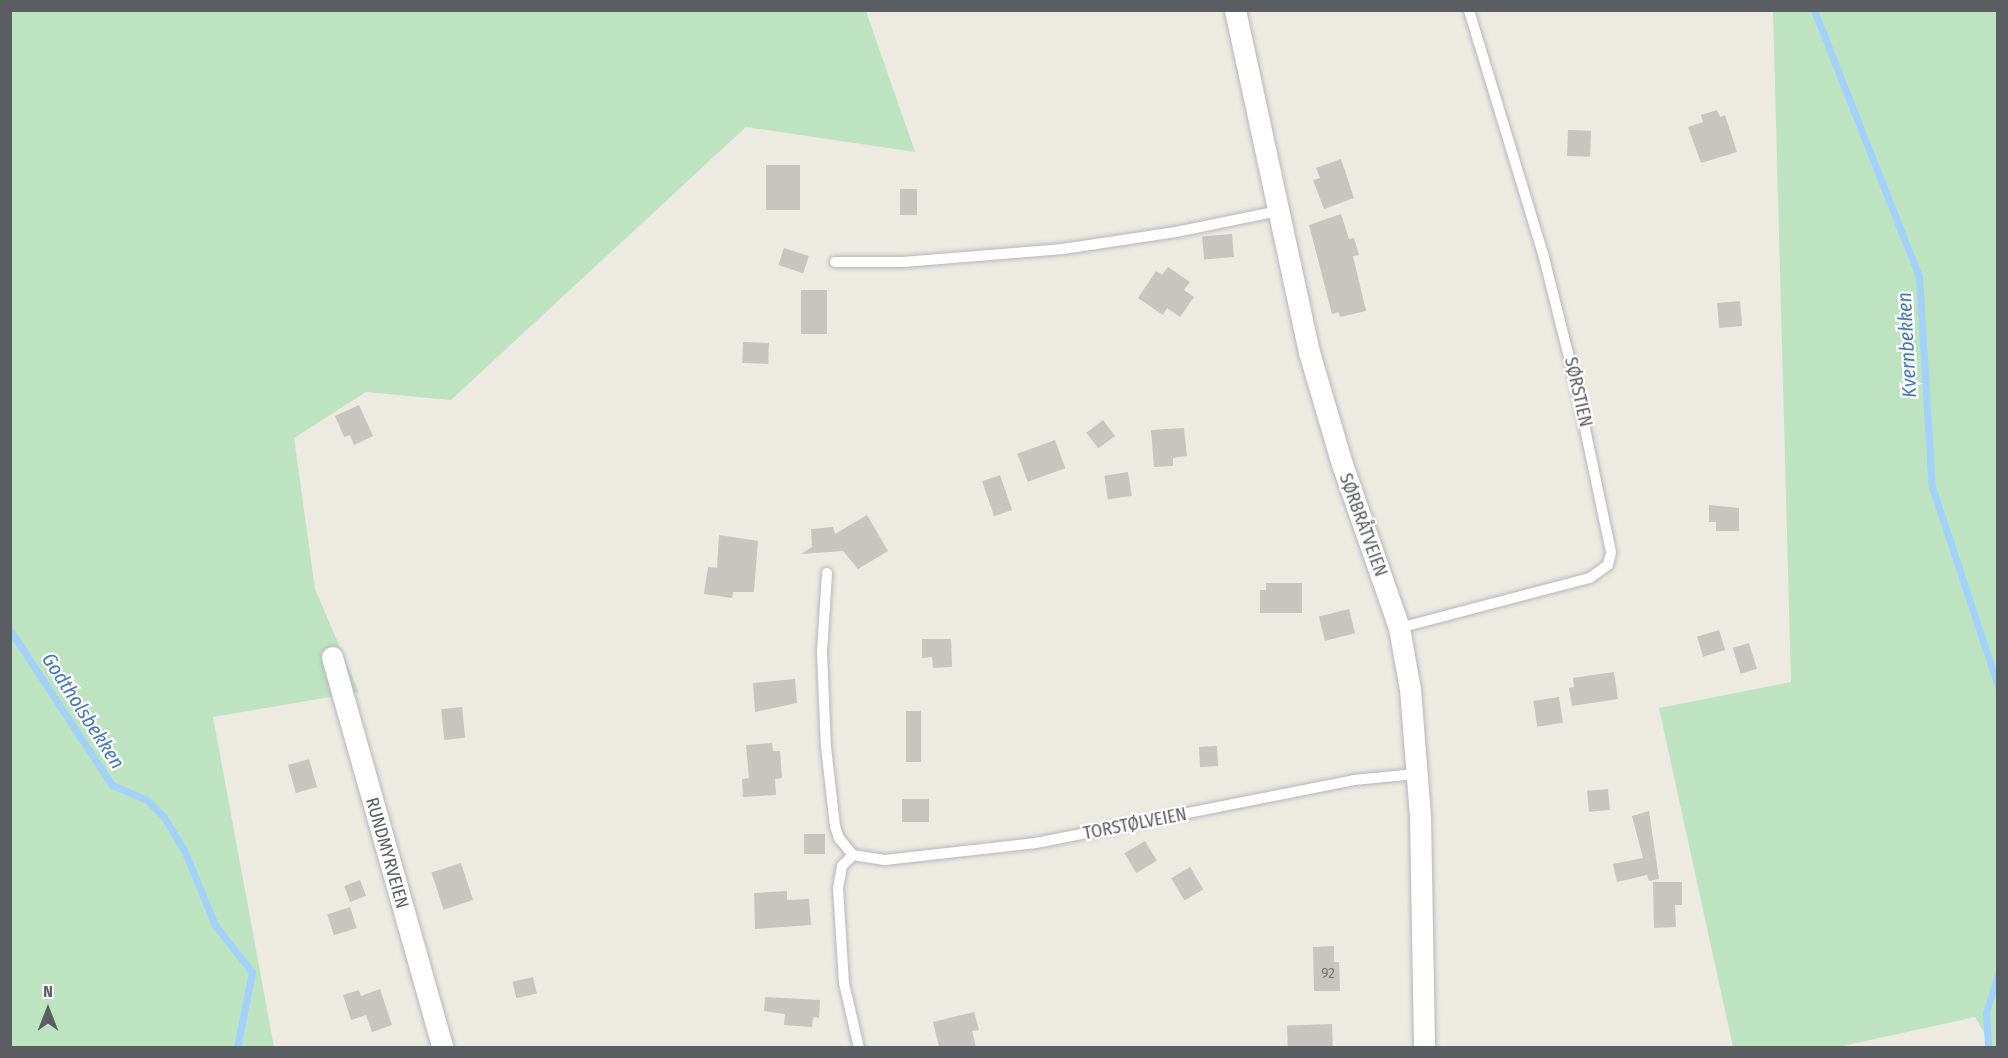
<!DOCTYPE html>
<html>
<head>
<meta charset="utf-8">
<style>
  body { margin:0 }
  #map { position:relative; width:2008px; height:1058px; overflow:hidden; background:#eceae1; font-family:"Fira Sans Condensed",sans-serif }
  div>[style] { position:absolute }
  .green>* { inset:0; background:#bee3c0 }
  .stream>* { height:7px; margin:-3.5px; padding:0 3.5px; transform-origin:3.5px; border-radius:3.5px; background:#a2d1fc }
  .building>* { inset:0; background:#c8c4bf; transform-origin:0 0 }
  .roads { filter:drop-shadow(0 0 2px #b4b7bc) drop-shadow(0 0 2px #b4b7bc) }
  .service>* { height:10px; margin:-5px; padding:0 5px; transform-origin:5px; border-radius:5px; background:#fff }
  .minor>* { height:21px; margin:-10.5px; padding:0 10.5px; transform-origin:10.5px; border-radius:10.5px; background:#fff }
  span { translate:-50% -50%; white-space:nowrap; text-align:center; line-height:1.15; -webkit-text-stroke:4.5px #fff; paint-order:stroke }
  .number-label { font-size:15px; color:#767779 }
  .number-label span { -webkit-text-stroke-width:0 }
  .street-label { font-size:18px; color:#5a5d62 }
  .water-label { font-size:20px; color:#4377b5; font-style:italic }
  .frame { position:absolute; inset:0; border:12px solid #5a5d62; pointer-events:none }
  .north { position:absolute; left:18px; top:980px; width:60px; height:60px; -webkit-text-stroke:4px #fff; paint-order:stroke; rotate:0deg; font-size:16px; font-weight:700; line-height:24px; text-align:center; color:#5a5d62 }
  .north::after { content:''; display:block; margin:auto; width:21px; height:27px; background:#5a5d62; clip-path:polygon(50% 0,100% 100%,50% 72%,0 100%) }
</style>
</head>
<body>
<div id="map">
  <div class="green">
    <i style="clip-path:polygon(10px 11px,866px 11px,915px 152px,746px 127px,451px 400px,366px 392px,294px 438px,315px 589px,359px 692px,213px 717px,274px 1047px,11px 1047px)"></i>
    <i style="clip-path:polygon(1773px 11px,1997px 11px,1997px 1047px,1993px 1047px,1975px 1017px,1838px 1047px,1733px 1047px,1659px 708px,1791px 682px)"></i>
  </div>
  <div class="stream">
    <i style="left:1814px;top:10px;width:287px;rotate:68.5deg"></i>
    <i style="left:1919px;top:277px;width:210px;rotate:86.5deg"></i>
    <i style="left:1932px;top:487px;width:211px;rotate:71.7deg"></i>
    <i style="left:10px;top:630px;width:186px;rotate:56.7deg"></i>
    <i style="left:112px;top:785px;width:38px;rotate:23deg"></i>
    <i style="left:147px;top:800px;width:24px;rotate:45deg"></i>
    <i style="left:164px;top:817px;width:39px;rotate:59deg"></i>
    <i style="left:184px;top:850px;width:81px;rotate:67.5deg"></i>
    <i style="left:215px;top:925px;width:60px;rotate:51.8deg"></i>
    <i style="left:252px;top:972px;width:77px;rotate:101.2deg"></i>
    <i style="left:1988px;top:1048px;width:36px;rotate:-93deg"></i>
    <i style="left:1986px;top:1012px;width:40px;rotate:-72deg"></i>
  </div>
  <div class="building">
    <i style="clip-path:polygon(1717px 110px,1720px 117px,1725px 115px,1737px 152px,1701px 163px,1688px 127px,1703px 122px,1701px 115px)"></i>
    <i style="left:1568px;top:130px;width:23px;height:26px;rotate:2deg"></i>
    <i style="clip-path:polygon(1341px 159px,1354px 198px,1324px 209px,1313px 180px,1320px 178px,1316px 168px)"></i>
    <i style="left:766px;top:165px;width:34px;height:45px"></i>
    <i style="left:900px;top:189px;width:17px;height:26px"></i>
    <i style="clip-path:polygon(1341px 214px,1349px 239px,1354px 238px,1359px 255px,1353px 256px,1366px 311px,1340px 317px,1339px 312px,1332px 314px,1309px 225px)"></i>
    <i style="left:1232px;top:234px;width:23px;height:30px;rotate:85deg"></i>
    <i style="left:784px;top:248px;width:26px;height:18px;rotate:18deg"></i>
    <i style="clip-path:polygon(1168px 267px,1190px 282px,1184px 290px,1194px 297px,1180px 317px,1167px 308px,1163px 315px,1138px 298px,1156px 271px,1162px 275px)"></i>
    <i style="left:801px;top:290px;width:26px;height:44px"></i>
    <i style="left:1740px;top:301px;width:25px;height:23px;rotate:85deg"></i>
    <i style="left:743px;top:342px;width:26px;height:21px;rotate:2deg"></i>
    <i style="clip-path:polygon(359px 405px,373px 436px,354px 445px,350px 435px,344px 437px,335px 416px)"></i>
    <i style="left:1103px;top:420px;width:20px;height:21px;rotate:53deg"></i>
    <i style="clip-path:polygon(1184px 428px,1187px 456px,1173px 458px,1173px 466px,1154px 467px,1151px 430px)"></i>
    <i style="left:1055px;top:440px;width:30px;height:40px;rotate:70deg"></i>
    <i style="left:1128px;top:472px;width:24px;height:24px;rotate:81deg"></i>
    <i style="left:1000px;top:475px;width:37px;height:19px;rotate:71deg"></i>
    <i style="clip-path:polygon(1709px 505px,1739px 508px,1739px 531px,1716px 531px,1716px 522px,1709px 522px)"></i>
    <i style="clip-path:polygon(867px 515px,888px 551px,858px 569px,843px 551px,801px 554px,812px 547px,811px 529px,833px 527px,835px 534px)"></i>
    <i style="clip-path:polygon(719px 535px,758px 541px,754px 592px,733px 592px,732px 598px,704px 594px,708px 567px,717px 568px)"></i>
    <i style="clip-path:polygon(1266px 583px,1302px 583px,1302px 613px,1260px 613px,1260px 590px,1266px 590px)"></i>
    <i style="left:1349px;top:609px;width:25px;height:31px;rotate:76deg"></i>
    <i style="left:1719px;top:630px;width:21px;height:23px;rotate:73deg"></i>
    <i style="clip-path:polygon(922px 639px,951px 639px,952px 667px,933px 668px,932px 657px,922px 658px)"></i>
    <i style="left:1749px;top:643px;width:27px;height:17px;rotate:73deg"></i>
    <i style="clip-path:polygon(1614px 672px,1618px 699px,1572px 706px,1569px 688px,1574px 687px,1573px 678px)"></i>
    <i style="clip-path:polygon(795px 679px,797px 703px,755px 712px,753px 683px)"></i>
    <i style="left:1559px;top:697px;width:26px;height:26px;rotate:81deg"></i>
    <i style="left:462px;top:707px;width:31px;height:21px;rotate:84deg"></i>
    <i style="left:906px;top:711px;width:15px;height:51px"></i>
    <i style="clip-path:polygon(772px 743px,773px 751px,780px 751px,782px 778px,775px 779px,776px 795px,743px 797px,742px 779px,749px 778px,746px 745px)"></i>
    <i style="left:1217px;top:746px;width:20px;height:18px;rotate:87deg"></i>
    <i style="left:309px;top:759px;width:29px;height:22px;rotate:74deg"></i>
    <i style="left:1608px;top:789px;width:21px;height:21px;rotate:85deg"></i>
    <i style="left:902px;top:799px;width:27px;height:23px"></i>
    <i style="clip-path:polygon(1649px 811px,1659px 879px,1649px 881px,1647px 875px,1617px 882px,1613px 864px,1643px 858px,1632px 816px)"></i>
    <i style="left:804px;top:834px;width:21px;height:20px"></i>
    <i style="left:1145px;top:841px;width:23px;height:24px;rotate:59deg"></i>
    <i style="left:461px;top:863px;width:39px;height:31px;rotate:72deg"></i>
    <i style="left:1190px;top:867px;width:26px;height:22px;rotate:59deg"></i>
    <i style="left:360px;top:880px;width:17px;height:17px;rotate:69deg"></i>
    <i style="clip-path:polygon(1653px 882px,1682px 882px,1682px 905px,1675px 905px,1676px 927px,1654px 928px)"></i>
    <i style="clip-path:polygon(787px 891px,787px 900px,809px 899px,811px 925px,755px 929px,754px 893px)"></i>
    <i style="left:350px;top:907px;width:22px;height:24px;rotate:72deg"></i>
    <i style="clip-path:polygon(1334px 946px,1334px 962px,1339px 962px,1340px 991px,1314px 991px,1313px 947px)"></i>
    <i style="left:533px;top:977px;width:17px;height:21px;rotate:77deg"></i>
    <i style="clip-path:polygon(380px 989px,392px 1025px,372px 1032px,366px 1015px,351px 1020px,343px 995px,359px 990px,361px 996px)"></i>
    <i style="clip-path:polygon(765px 997px,820px 1000px,819px 1018px,813px 1017px,812px 1027px,784px 1025px,785px 1014px,764px 1011px)"></i>
    <i style="clip-path:polygon(974px 1012px,979px 1030px,972px 1031px,976px 1047px,939px 1047px,933px 1022px)"></i>
    <i style="left:1332px;top:1024px;width:23px;height:45px;rotate:88deg"></i>
  </div>
  <div class="roads">
    <div class="service">
      <i style="left:835px;top:262px;width:68px"></i>
      <i style="left:903px;top:262px;width:161px;rotate:-4.6deg"></i>
      <i style="left:1063px;top:249px;width:114px;rotate:-8.6deg"></i>
      <i style="left:1176px;top:232px;width:104px;rotate:-11.6deg"></i>
      <i style="left:827px;top:573px;width:80px;rotate:93.6deg"></i>
      <i style="left:822px;top:653px;width:94px;rotate:87.6deg"></i>
      <i style="left:826px;top:747px;width:80px;rotate:83.5deg"></i>
      <i style="left:835px;top:826px;width:13px;rotate:72deg"></i>
      <i style="left:839px;top:838px;width:22px;rotate:51deg"></i>
      <i style="left:853px;top:855px;width:32px;rotate:9deg"></i>
      <i style="left:885px;top:860px;width:152px;rotate:-6.4deg"></i>
      <i style="left:1036px;top:843px;width:324px;rotate:-11.2deg"></i>
      <i style="left:1354px;top:780px;width:62px;rotate:-5.5deg"></i>
      <i style="left:1399px;top:628px;width:197px;rotate:-14.7deg"></i>
      <i style="left:1590px;top:578px;width:22px;rotate:-36deg"></i>
      <i style="left:1608px;top:565px;width:13px;rotate:-77deg"></i>
      <i style="left:1611px;top:552px;width:175px;rotate:-101.9deg"></i>
      <i style="left:1575px;top:381px;width:131px;rotate:-104.1deg"></i>
      <i style="left:1543px;top:254px;width:255px;rotate:-106.9deg"></i>
      <i style="left:853px;top:855px;width:16px;rotate:135deg"></i>
      <i style="left:842px;top:866px;width:22px;rotate:100deg"></i>
      <i style="left:838px;top:888px;width:95px;rotate:86.4deg"></i>
      <i style="left:844px;top:983px;width:67px;rotate:77deg"></i>
    </div>
    <div class="minor">
      <i style="left:1235px;top:10px;width:350px;rotate:77.8deg"></i>
      <i style="left:1309px;top:352px;width:117px;rotate:73.6deg"></i>
      <i style="left:1342px;top:464px;width:174px;rotate:70.8deg"></i>
      <i style="left:1399px;top:628px;width:62px;rotate:79.8deg"></i>
      <i style="left:1410px;top:689px;width:127px;rotate:85.5deg"></i>
      <i style="left:1420px;top:816px;width:232px;rotate:89deg"></i>
      <i style="left:332px;top:657px;width:406px;rotate:74.2deg"></i>
    </div>
  </div>
  <div class="number-label">
    <span style="left:1328px;top:974px">92</span>
  </div>
  <div class="street-label">
    <span style="left:1578px;top:392px;rotate:77deg">SØRSTIEN</span>
    <span style="left:1363px;top:525px;rotate:70deg">SØRBRÅTVEIEN</span>
    <span style="left:1135px;top:824px;rotate:-11deg">TORSTØLVEIEN</span>
    <span style="left:387px;top:853px;rotate:74deg">RUNDMYRVEIEN</span>
  </div>
  <div class="water-label">
    <span style="left:1907px;top:345px;rotate:-93deg">Kvernbekken</span>
    <span style="left:83px;top:711px;rotate:57deg">Godtholsbekken</span>
  </div>
  <div class="frame"></div>
  <div class="north">N</div>
</div>
</body>
</html>
